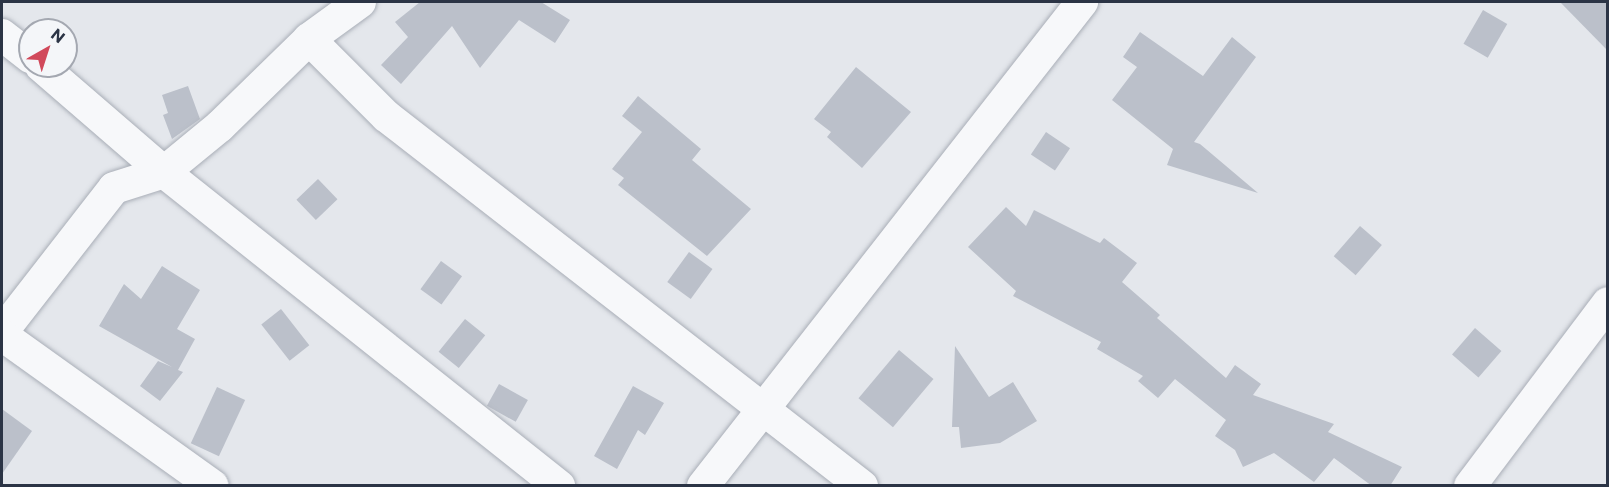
<!DOCTYPE html>
<html>
<head>
<meta charset="utf-8">
<style>
  body { margin:0 }
  #map { position:relative; width:1609px; height:487px; overflow:hidden; background:#e4e7ec; font-family:Commissioner,sans-serif }
  div>[style] { position:absolute }
  .building>* { inset:0; background:#bbc0ca; transform-origin:0 0 }
  .roads { filter:drop-shadow(0 0 2px #a9aeb7) drop-shadow(0 0 2px #a9aeb7) }
  .minor>* { height:32px; margin:-16px; padding:0 16px; transform-origin:16px; border-radius:16px; background:#f7f8fa }
  span { translate:-50% -50%; white-space:nowrap; text-align:center; line-height:1.15; -webkit-text-stroke:4.5px #f4f6f9; paint-order:stroke }
  .frame { position:absolute; inset:0; border:3px solid #2b3445; pointer-events:none }
  .north { position:absolute; left:18px; top:18px; width:60px; height:60px; box-sizing:border-box; background:#f4f6f9; border:2px solid #a4a8b1; border-radius:50%; rotate:39deg; font-size:16px; font-weight:700; line-height:24px; text-align:center; color:#2b3445 }
  .north::after { content:''; display:block; margin:auto; width:21px; height:27px; background:#d1495b; clip-path:polygon(50% 0,100% 100%,50% 72%,0 100%) }
</style>
</head>
<body>
<div id="map">
  <div class="building">
    <i style="clip-path:polygon(420px 2px,541px 2px,570px 20px,555px 43px,519px 20px,480px 68px,452px 26px,401px 84px,381px 65px,408px 37px,395px 22px)"></i>
    <i style="clip-path:polygon(1560px 2px,1608px 2px,1608px 51px)"></i>
    <i style="left:1483px;top:10px;width:28px;height:39px;rotate:30deg"></i>
    <i style="clip-path:polygon(1140px 32px,1203px 76px,1232px 37px,1256px 57px,1194px 142px,1200px 144px,1258px 193px,1167px 165px,1173px 149px,1112px 100px,1137px 67px,1123px 57px)"></i>
    <i style="clip-path:polygon(856px 67px,911px 112px,862px 168px,827px 137px,831px 132px,814px 119px)"></i>
    <i style="clip-path:polygon(188px 86px,200px 119px,172px 139px,163px 115px,168px 113px,162px 95px)"></i>
    <i style="clip-path:polygon(638px 96px,701px 149px,692px 160px,751px 209px,707px 256px,618px 185px,624px 178px,612px 169px,642px 132px,622px 116px)"></i>
    <i style="left:1046px;top:132px;width:29px;height:27px;rotate:34deg"></i>
    <i style="left:318px;top:179px;width:28px;height:30px;rotate:46deg"></i>
    <i style="clip-path:polygon(1006px 207px,1026px 226px,1034px 210px,1100px 243px,1104px 238px,1137px 263px,1122px 282px,1160px 315px,1157px 318px,1226px 378px,1235px 365px,1261px 384px,1253px 395px,1334px 424px,1328px 432px,1402px 467px,1390px 486px,1372px 486px,1334px 458px,1314px 482px,1274px 453px,1243px 467px,1235px 450px,1215px 436px,1226px 420px,1175px 379px,1158px 398px,1138px 381px,1143px 376px,1097px 349px,1101px 342px,1013px 296px,1016px 291px,968px 247px)"></i>
    <i style="left:1360px;top:226px;width:29px;height:40px;rotate:41deg"></i>
    <i style="left:689px;top:252px;width:29px;height:37px;rotate:36deg"></i>
    <i style="left:441px;top:261px;width:26px;height:35px;rotate:36deg"></i>
    <i style="clip-path:polygon(162px 266px,200px 290px,177px 329px,195px 339px,178px 370px,183px 372px,160px 401px,140px 386px,158px 361px,172px 367px,99px 326px,124px 284px,141px 299px)"></i>
    <i style="left:281px;top:309px;width:46px;height:25px;rotate:52deg"></i>
    <i style="left:465px;top:319px;width:26px;height:42px;rotate:39deg"></i>
    <i style="left:1475px;top:328px;width:35px;height:35px;rotate:41deg"></i>
    <i style="clip-path:polygon(955px 346px,989px 397px,1013px 382px,1037px 421px,1000px 443px,961px 448px,959px 427px,952px 427px)"></i>
    <i style="left:899px;top:350px;width:45px;height:63px;rotate:40deg"></i>
    <i style="left:499px;top:384px;width:33px;height:25px;rotate:29deg"></i>
    <i style="clip-path:polygon(633px 386px,664px 403px,645px 435px,638px 430px,617px 469px,594px 456px)"></i>
    <i style="left:217px;top:387px;width:31px;height:62px;rotate:25deg"></i>
    <i style="clip-path:polygon(2px 409px,32px 431px,2px 474px)"></i>
  </div>
  <div class="roads">
    <div class="minor">
      <i style="left:2px;top:35px;width:36px;rotate:38deg"></i>
      <i style="left:309px;top:39px;width:109px;rotate:45deg"></i>
      <i style="left:386px;top:116px;width:603px;rotate:37.86deg"></i>
      <i style="left:41px;top:66px;width:162px;rotate:40.8deg"></i>
      <i style="left:164px;top:172px;width:505px;rotate:38.48deg"></i>
      <i style="left:2px;top:332px;width:182px;rotate:-52.1deg"></i>
      <i style="left:114px;top:188px;width:52px;rotate:-17.7deg"></i>
      <i style="left:164px;top:172px;width:72px;rotate:-39.4deg"></i>
      <i style="left:220px;top:126px;width:124px;rotate:-44.3deg"></i>
      <i style="left:309px;top:39px;width:63px;rotate:-36deg"></i>
      <i style="left:2px;top:335px;width:259px;rotate:35.6deg"></i>
      <i style="left:703px;top:486px;width:615px;rotate:-51.94deg"></i>
      <i style="left:1470px;top:486px;width:229px;rotate:-53deg"></i>
    </div>
  </div>
  <div class="frame"></div>
  <div class="north">N</div>
</div>
</body>
</html>
